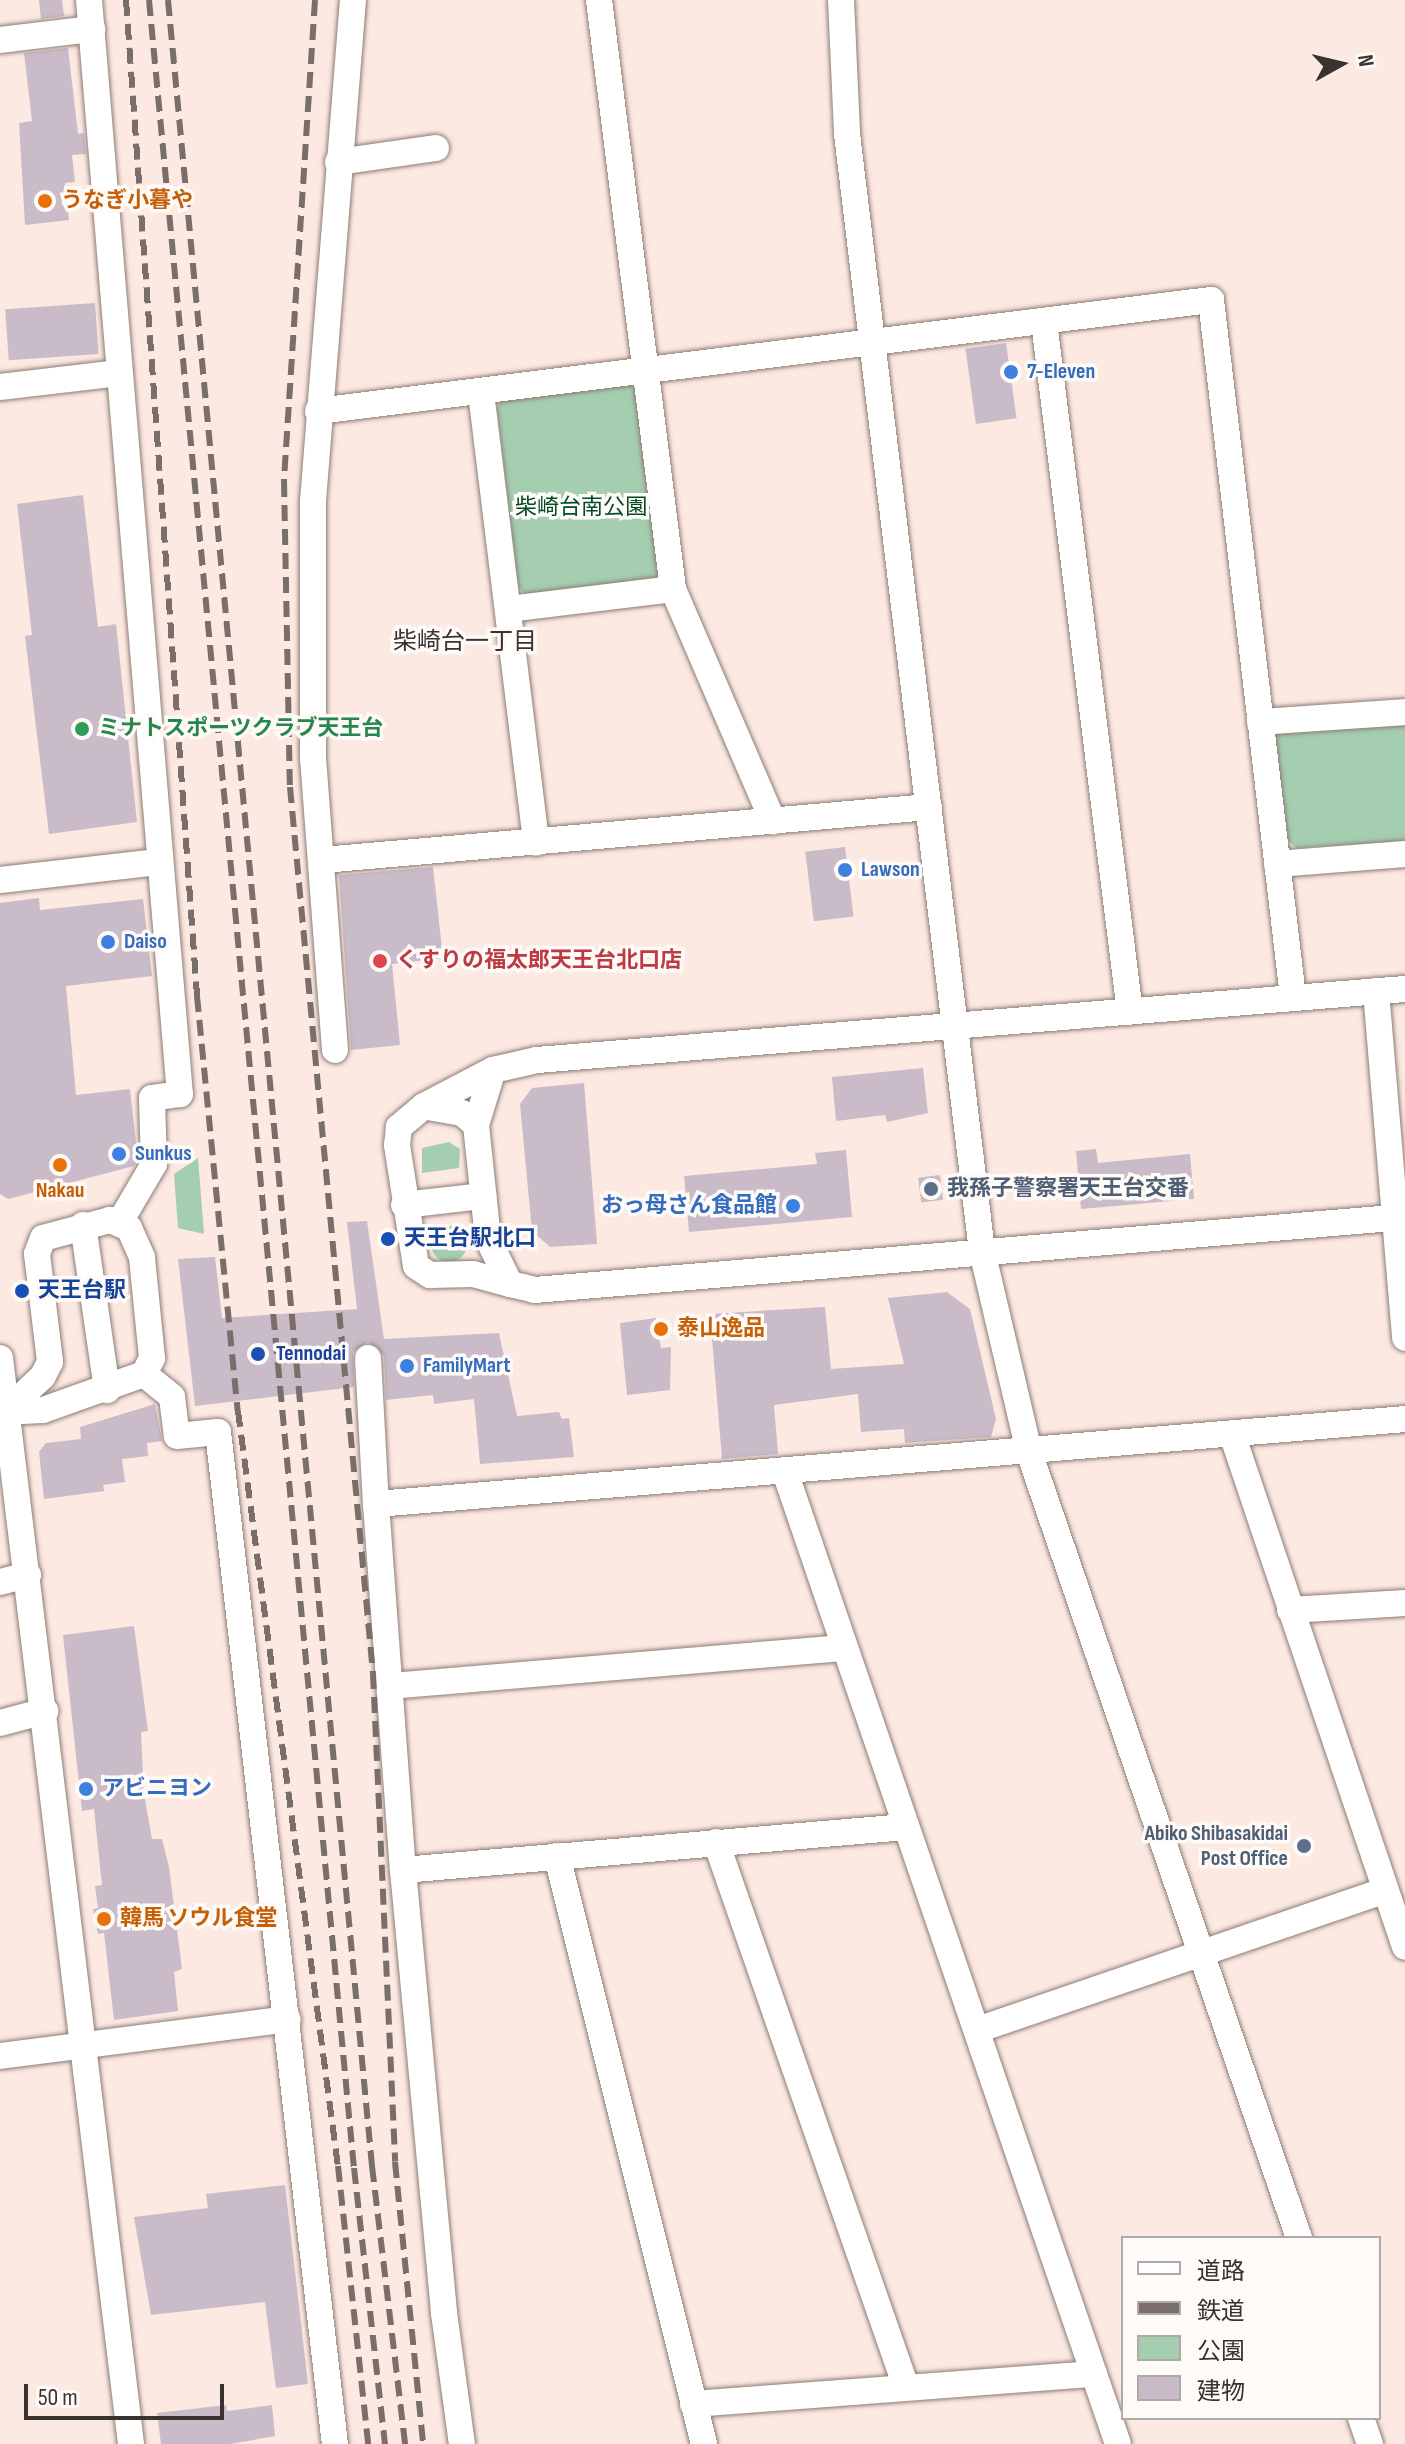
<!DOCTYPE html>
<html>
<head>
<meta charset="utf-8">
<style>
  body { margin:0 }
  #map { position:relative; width:1405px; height:2444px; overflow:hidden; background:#fce9e1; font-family:"Sofia Sans Condensed","Noto Sans JP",sans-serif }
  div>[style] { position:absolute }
  .green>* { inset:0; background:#a4ceaf }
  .round { border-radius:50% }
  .building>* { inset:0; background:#c9bbc8; transform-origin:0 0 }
  .roads { filter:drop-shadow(0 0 2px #8c7c74) drop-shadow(0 0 2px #8c7c74) }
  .minor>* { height:26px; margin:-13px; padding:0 13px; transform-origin:13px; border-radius:13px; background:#fff }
  .rail>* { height:6px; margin-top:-3px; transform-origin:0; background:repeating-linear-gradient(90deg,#796e6a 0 16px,transparent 0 24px) }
  .dots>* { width:22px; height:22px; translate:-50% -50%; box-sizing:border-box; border:4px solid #fefaf8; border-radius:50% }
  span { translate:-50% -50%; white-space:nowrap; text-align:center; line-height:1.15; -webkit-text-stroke:7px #fefaf8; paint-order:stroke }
  .food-label { font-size:22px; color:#c56008; font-weight:700 }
  .left { translate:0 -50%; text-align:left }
  .shop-label { font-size:22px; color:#366cbe; font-weight:700 }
  .right { translate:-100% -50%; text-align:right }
  .park-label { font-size:22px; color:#034c25 }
  .leisure-label { font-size:22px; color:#27864d; font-weight:700 }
  .health-label { font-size:22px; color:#be3a42; font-weight:700 }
  .service-label { font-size:22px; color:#4e5e75; font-weight:700 }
  .transit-label { font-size:22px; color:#164399; font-weight:700 }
  .neighbourhood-label { font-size:24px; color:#39322f }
  .legend { position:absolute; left:1121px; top:2236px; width:260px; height:184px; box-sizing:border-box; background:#fefaf8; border:2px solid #afaaa8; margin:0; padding:10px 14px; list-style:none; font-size:24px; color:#39322f }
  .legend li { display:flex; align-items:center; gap:16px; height:40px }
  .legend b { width:40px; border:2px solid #afaaa8 }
  .north { position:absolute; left:1301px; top:24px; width:80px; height:80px; -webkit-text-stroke:6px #fefaf8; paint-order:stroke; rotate:82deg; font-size:22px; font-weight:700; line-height:32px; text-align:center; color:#39322f }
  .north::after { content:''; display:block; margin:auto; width:28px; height:36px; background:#39322f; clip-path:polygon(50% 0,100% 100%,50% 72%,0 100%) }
  .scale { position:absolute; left:24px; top:2384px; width:200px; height:36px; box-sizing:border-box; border:4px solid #39322f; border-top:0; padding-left:10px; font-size:24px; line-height:28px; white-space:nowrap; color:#39322f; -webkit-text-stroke:6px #fefaf8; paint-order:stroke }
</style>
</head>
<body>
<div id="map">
  <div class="green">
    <i style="clip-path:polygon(628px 383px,638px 392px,661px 571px,654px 581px,527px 596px,518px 587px,497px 407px,503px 399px)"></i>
    <i style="clip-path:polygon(1405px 720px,1405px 841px,1296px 848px,1285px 838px,1273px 738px,1281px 730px)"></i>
    <i style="clip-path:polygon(449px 1142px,460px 1149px,459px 1168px,422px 1173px,422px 1148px)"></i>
    <i style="clip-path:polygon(198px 1158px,204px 1234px,178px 1228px,174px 1174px)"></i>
    <i class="round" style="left:431px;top:1226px;width:36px;height:36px"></i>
  </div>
  <div class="building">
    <i style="clip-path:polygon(39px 0,62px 0,64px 16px,41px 19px)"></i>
    <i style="clip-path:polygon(68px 48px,78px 134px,84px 133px,86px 154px,72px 155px,75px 182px,65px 183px,69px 220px,25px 225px,19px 123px,32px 121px,24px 53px)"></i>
    <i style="left:95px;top:303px;width:51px;height:90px;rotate:86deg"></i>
    <i style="left:1006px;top:343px;width:76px;height:41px;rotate:82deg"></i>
    <i style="clip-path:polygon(83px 495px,98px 627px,116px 624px,137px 822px,49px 834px,25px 636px,32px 635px,17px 504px)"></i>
    <i style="left:845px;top:847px;width:70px;height:40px;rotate:83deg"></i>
    <i style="clip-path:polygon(433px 867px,443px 958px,392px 964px,400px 1045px,351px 1050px,339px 875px)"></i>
    <i style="clip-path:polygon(39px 898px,40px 910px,143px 899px,152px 976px,66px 986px,76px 1095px,130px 1089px,138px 1160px,134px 1166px,8px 1199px,0 1194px,0 903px)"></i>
    <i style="clip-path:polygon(923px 1068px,928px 1113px,887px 1122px,885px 1115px,836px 1121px,832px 1077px)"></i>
    <i style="clip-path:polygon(584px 1083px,597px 1244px,550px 1247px,532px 1231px,520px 1104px,532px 1088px)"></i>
    <i style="clip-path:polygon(1096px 1149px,1098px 1163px,1190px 1154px,1194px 1199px,1081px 1209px,1076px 1151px)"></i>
    <i style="clip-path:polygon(846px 1150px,852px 1217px,689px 1232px,684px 1176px,817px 1164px,815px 1153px)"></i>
    <i style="left:940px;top:1175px;width:25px;height:22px;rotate:83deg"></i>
    <i style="clip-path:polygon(367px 1221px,384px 1339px,499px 1333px,517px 1416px,559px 1412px,562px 1419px,569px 1418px,574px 1457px,480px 1464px,474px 1399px,434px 1404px,433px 1395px,386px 1400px,384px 1356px,368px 1342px,353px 1352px,354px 1387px,195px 1406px,178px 1259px,215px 1257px,222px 1318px,357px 1309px,347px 1222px)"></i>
    <i style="clip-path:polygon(947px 1292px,970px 1309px,996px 1419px,991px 1437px,905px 1443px,904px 1429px,861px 1432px,858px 1394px,774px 1405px,778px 1454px,722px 1459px,710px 1314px,825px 1307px,831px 1369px,904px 1364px,888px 1298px)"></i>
    <i style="clip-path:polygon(656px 1318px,661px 1348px,671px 1347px,670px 1390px,627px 1395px,620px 1323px)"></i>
    <i style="clip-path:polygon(155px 1404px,162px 1441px,147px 1443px,148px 1456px,122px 1459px,125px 1482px,103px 1485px,104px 1491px,44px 1499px,39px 1452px,46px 1443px,81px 1439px,80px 1427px)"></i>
    <i style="clip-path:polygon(134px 1626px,148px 1731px,141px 1732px,144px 1794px,152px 1839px,162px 1839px,169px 1867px,182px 1969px,174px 1972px,178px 2011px,114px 2020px,104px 1933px,98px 1934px,93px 1909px,98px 1908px,95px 1886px,102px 1885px,94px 1809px,82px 1811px,63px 1635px)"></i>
    <i style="clip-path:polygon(285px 2185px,308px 2384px,276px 2388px,265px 2302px,151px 2315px,134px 2217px,208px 2208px,206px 2194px)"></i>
    <i style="clip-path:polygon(226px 2405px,227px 2411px,272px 2405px,275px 2436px,231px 2444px,161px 2444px,157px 2413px)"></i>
  </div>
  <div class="roads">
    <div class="minor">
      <i style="left:89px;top:0;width:1098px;rotate:85.25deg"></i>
      <i style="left:180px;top:1094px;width:28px;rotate:172deg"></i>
      <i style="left:152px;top:1098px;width:66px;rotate:88.3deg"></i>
      <i style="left:154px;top:1164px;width:67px;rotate:120.4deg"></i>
      <i style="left:599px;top:0;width:594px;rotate:82.84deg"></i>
      <i style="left:673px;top:589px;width:253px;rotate:66.7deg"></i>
      <i style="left:841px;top:0;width:134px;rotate:87.4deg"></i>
      <i style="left:847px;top:134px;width:1125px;rotate:83.11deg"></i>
      <i style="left:982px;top:1251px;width:206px;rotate:76.8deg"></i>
      <i style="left:1029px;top:1452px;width:831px;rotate:71.04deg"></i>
      <i style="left:0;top:40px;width:93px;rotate:-6.8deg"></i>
      <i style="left:338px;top:162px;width:99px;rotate:-8.1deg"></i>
      <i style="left:1044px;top:322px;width:695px;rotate:82.9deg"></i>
      <i style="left:0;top:387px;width:120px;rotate:-6.7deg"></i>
      <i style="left:481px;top:393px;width:453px;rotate:83deg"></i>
      <i style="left:318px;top:411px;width:900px;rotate:-7.09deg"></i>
      <i style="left:1211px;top:300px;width:702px;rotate:83.29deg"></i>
      <i style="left:508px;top:609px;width:166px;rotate:-6.9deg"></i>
      <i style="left:1260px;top:722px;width:145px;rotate:-3.9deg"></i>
      <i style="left:323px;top:860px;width:608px;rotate:-5deg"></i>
      <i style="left:1277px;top:864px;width:128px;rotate:-4.5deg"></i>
      <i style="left:0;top:880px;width:159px;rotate:-6.5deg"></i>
      <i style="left:1376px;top:991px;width:348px;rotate:85.2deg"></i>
      <i style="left:335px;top:1050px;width:293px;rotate:-94.3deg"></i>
      <i style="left:313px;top:758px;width:257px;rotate:-90deg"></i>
      <i style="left:313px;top:501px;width:503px;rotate:-85.44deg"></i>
      <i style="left:493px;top:1070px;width:45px;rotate:-12.8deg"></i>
      <i style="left:537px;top:1060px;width:871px;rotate:-4.68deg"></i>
      <i style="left:424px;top:1106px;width:78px;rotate:-27.6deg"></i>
      <i style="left:493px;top:1070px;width:58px;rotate:107.2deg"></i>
      <i style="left:404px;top:1205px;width:80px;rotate:-6.5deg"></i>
      <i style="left:83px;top:1225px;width:167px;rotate:81.7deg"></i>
      <i style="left:510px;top:1284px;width:50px;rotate:-116.1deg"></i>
      <i style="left:488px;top:1239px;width:115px;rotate:-96deg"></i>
      <i style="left:476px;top:1125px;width:18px;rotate:-139deg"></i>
      <i style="left:462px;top:1113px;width:39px;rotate:-170deg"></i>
      <i style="left:424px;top:1106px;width:33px;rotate:140deg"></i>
      <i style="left:399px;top:1127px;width:18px;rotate:96deg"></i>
      <i style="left:397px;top:1145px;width:122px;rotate:81.1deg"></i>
      <i style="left:416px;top:1266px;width:17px;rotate:33deg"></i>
      <i style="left:430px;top:1275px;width:43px;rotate:-1.3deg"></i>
      <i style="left:473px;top:1274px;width:38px;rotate:15deg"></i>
      <i style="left:510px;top:1284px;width:13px;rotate:13deg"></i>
      <i style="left:523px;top:1287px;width:12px;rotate:14deg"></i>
      <i style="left:535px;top:1290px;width:873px;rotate:-4.8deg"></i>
      <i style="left:0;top:1358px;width:1094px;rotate:83.12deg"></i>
      <i style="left:368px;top:1358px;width:146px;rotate:86.9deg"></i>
      <i style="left:376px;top:1504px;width:1033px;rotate:-4.72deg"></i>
      <i style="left:144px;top:1374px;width:36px;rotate:39deg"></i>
      <i style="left:172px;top:1397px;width:39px;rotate:83deg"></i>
      <i style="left:177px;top:1436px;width:41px;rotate:-5.6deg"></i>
      <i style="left:218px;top:1432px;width:1019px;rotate:83.41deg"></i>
      <i style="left:0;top:1412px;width:43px;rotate:-2.7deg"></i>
      <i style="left:43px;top:1410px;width:107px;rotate:-19.6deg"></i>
      <i style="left:144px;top:1374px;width:18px;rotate:-63deg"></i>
      <i style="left:152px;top:1358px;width:101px;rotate:-95.7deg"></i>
      <i style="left:142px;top:1257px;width:32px;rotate:-114deg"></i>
      <i style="left:129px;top:1228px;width:21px;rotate:-157deg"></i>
      <i style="left:110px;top:1220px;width:69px;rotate:165deg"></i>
      <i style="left:43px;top:1238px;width:17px;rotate:111deg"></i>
      <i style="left:37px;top:1254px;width:109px;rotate:83.1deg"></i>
      <i style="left:50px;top:1362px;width:16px;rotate:117deg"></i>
      <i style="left:43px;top:1376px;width:50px;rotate:136.6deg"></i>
      <i style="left:1232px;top:1434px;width:541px;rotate:71.36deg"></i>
      <i style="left:785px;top:1472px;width:1027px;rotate:71.09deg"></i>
      <i style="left:376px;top:1504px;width:367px;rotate:85.8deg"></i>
      <i style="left:403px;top:1870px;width:445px;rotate:84.7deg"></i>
      <i style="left:444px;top:2313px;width:132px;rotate:82.2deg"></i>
      <i style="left:0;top:1582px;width:29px;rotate:-14deg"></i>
      <i style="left:1290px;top:1610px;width:115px;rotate:-3.5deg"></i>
      <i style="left:390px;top:1686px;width:456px;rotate:-4.8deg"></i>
      <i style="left:0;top:1723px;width:47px;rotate:-14.9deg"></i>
      <i style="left:716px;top:1842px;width:577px;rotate:70.78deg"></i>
      <i style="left:557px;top:1856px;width:606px;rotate:75.96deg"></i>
      <i style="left:403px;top:1870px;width:505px;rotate:-4.89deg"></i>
      <i style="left:977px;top:2030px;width:431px;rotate:-18.9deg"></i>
      <i style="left:0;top:2056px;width:290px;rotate:-7.3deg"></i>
      <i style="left:693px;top:2404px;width:402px;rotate:-4.3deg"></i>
      <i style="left:1361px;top:2418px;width:28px;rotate:71deg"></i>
    </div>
  </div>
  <div class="rail">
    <i style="left:126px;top:0;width:999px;rotate:85.92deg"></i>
    <i style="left:197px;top:996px;width:417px;rotate:84.4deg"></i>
    <i style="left:238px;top:1411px;width:762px;rotate:82.46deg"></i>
    <i style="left:338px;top:2166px;width:280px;rotate:83.8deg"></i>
    <i style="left:149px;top:0;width:2178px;rotate:84.6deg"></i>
    <i style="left:354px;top:2168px;width:278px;rotate:83.6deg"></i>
    <i style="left:168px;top:0;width:2176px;rotate:84.62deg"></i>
    <i style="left:372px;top:2166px;width:280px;rotate:83.2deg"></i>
    <i style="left:315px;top:0;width:482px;rotate:93.7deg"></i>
    <i style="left:284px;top:481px;width:306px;rotate:88.9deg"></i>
    <i style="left:290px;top:787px;width:890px;rotate:84.65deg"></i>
    <i style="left:373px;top:1673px;width:489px;rotate:87.4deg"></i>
    <i style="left:395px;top:2162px;width:283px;rotate:84.3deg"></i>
  </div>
  <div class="dots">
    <i style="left:45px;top:201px;background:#e8710a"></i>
    <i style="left:1011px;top:372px;background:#3f7fe0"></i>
    <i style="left:82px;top:729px;background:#2e9e5b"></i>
    <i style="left:845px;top:870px;background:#3f7fe0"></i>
    <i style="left:108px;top:942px;background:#3f7fe0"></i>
    <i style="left:380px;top:961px;background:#e0444e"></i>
    <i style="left:119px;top:1154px;background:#3f7fe0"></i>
    <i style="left:60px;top:1165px;background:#e8710a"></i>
    <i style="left:931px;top:1189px;background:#5c6f8a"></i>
    <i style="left:793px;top:1206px;background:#3f7fe0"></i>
    <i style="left:388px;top:1239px;background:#1a4fb4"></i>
    <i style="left:22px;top:1291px;background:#1a4fb4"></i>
    <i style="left:661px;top:1329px;background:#e8710a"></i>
    <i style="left:258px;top:1354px;background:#1a4fb4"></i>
    <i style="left:407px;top:1366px;background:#3f7fe0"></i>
    <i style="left:86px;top:1789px;background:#3f7fe0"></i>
    <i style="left:1304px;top:1846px;background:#5c6f8a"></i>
    <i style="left:104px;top:1919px;background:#e8710a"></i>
  </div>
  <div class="food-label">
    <span class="left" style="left:61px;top:201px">うなぎ小暮や</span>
    <span style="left:60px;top:1191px">Nakau</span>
    <span class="left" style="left:677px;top:1329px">泰山逸品</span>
    <span class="left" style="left:120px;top:1919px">韓馬 ソウル食堂</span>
  </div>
  <div class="shop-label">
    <span class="left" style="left:1027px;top:372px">7-Eleven</span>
    <span class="left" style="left:861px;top:870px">Lawson</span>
    <span class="left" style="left:124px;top:942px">Daiso</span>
    <span class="left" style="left:135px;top:1154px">Sunkus</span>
    <span class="right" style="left:777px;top:1206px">おっ母さん食品館</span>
    <span class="left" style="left:423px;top:1366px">FamilyMart</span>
    <span class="left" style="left:102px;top:1789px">アビニヨン</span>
  </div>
  <div class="park-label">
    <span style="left:581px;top:508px">柴崎台南公園</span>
  </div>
  <div class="leisure-label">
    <span class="left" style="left:98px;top:729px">ミナトスポーツクラブ天王台</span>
  </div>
  <div class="health-label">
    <span class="left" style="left:396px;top:961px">くすりの福太郎天王台北口店</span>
  </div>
  <div class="service-label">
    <span class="left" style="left:947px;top:1189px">我孫子警察署天王台交番</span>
    <span class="right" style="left:1288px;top:1846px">Abiko Shibasakidai<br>Post Office</span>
  </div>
  <div class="transit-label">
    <span class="left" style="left:404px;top:1239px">天王台駅北口</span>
    <span class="left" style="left:38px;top:1291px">天王台駅</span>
    <span class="left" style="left:276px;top:1354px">Tennodai</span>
  </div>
  <div class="neighbourhood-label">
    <span style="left:465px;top:642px">柴崎台一丁目</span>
  </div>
  <ul class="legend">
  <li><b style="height:10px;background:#fff"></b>道路</li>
  <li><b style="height:10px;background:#796e6a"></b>鉄道</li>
  <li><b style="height:22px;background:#a4ceaf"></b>公園</li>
  <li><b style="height:22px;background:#c9bbc8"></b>建物</li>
  </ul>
  <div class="north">N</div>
  <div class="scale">50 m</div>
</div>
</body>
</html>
